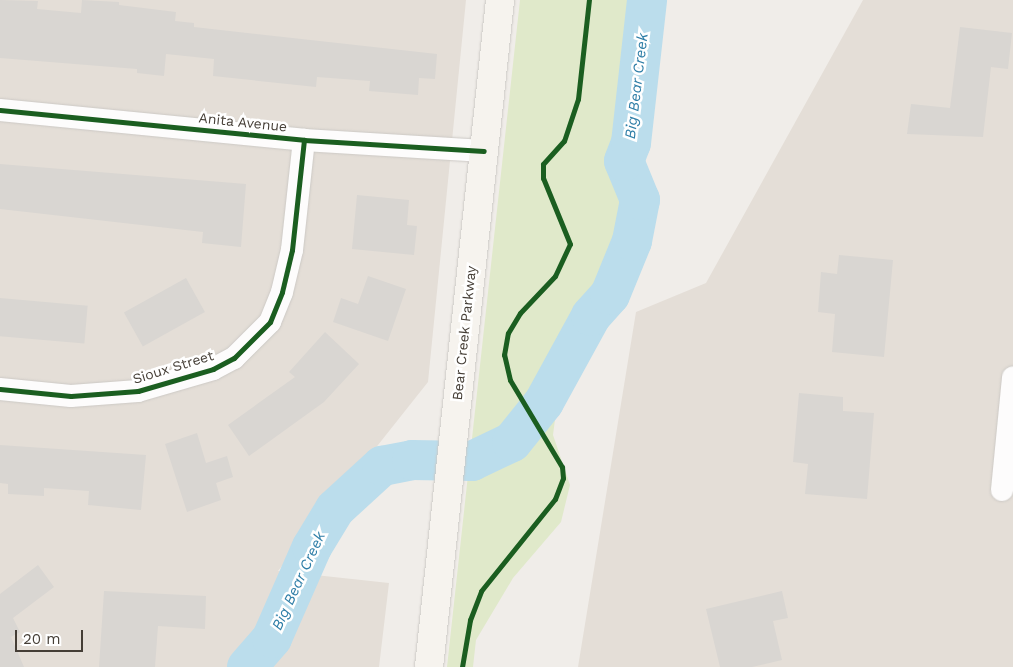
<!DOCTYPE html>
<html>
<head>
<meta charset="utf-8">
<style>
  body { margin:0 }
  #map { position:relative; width:1013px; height:667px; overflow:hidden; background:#f0ede9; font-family:"Work Sans",sans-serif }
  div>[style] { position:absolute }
  .residential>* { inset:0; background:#e4ded7 }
  .green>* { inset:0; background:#e0e9ca }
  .river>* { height:40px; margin:-20px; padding:0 20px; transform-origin:20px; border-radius:20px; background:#bbddec }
  .building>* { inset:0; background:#d9d6d2; transform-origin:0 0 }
  .roads { filter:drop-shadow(0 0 1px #ccc9c5) drop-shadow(0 0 1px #ccc9c5) }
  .street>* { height:22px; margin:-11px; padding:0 11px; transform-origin:11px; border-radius:11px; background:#fdfcfc }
  .secondary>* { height:28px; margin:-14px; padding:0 14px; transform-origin:14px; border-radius:14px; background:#f6f3ee }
  .cycleway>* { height:5px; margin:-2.5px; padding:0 2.5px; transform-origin:2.5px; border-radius:2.5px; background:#1b5e20 }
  span { translate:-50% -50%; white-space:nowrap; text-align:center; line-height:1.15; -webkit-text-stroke:5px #fff; paint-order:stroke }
  .street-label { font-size:14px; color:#453e36 }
  .water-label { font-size:15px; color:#2f7ea7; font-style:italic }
  .scale { position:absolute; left:15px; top:630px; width:68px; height:22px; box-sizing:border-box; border:2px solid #453e36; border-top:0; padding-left:6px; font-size:15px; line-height:18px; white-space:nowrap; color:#453e36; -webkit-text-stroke:4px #fff; paint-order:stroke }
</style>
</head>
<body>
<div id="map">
  <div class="residential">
    <i style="clip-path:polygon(0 0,466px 0,428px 382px,278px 571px,389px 583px,379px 667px,0 667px)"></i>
    <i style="clip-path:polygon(863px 0,1013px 0,1013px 667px,578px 667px,636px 312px,706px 283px)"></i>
  </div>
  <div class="green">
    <i style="clip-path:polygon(520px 0,647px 0,631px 143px,624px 161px,640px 200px,632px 241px,621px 268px,560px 381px,553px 435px,570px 485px,561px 522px,513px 578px,476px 640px,473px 667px,447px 667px)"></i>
  </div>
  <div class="river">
    <i style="left:247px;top:667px;width:38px;rotate:-49deg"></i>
    <i style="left:272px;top:638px;width:99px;rotate:-66.3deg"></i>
    <i style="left:312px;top:547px;width:44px;rotate:-58.8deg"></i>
    <i style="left:335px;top:509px;width:64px;rotate:-42.5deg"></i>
    <i style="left:382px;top:466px;width:31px;rotate:-11deg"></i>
    <i style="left:412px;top:460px;width:60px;rotate:1deg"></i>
    <i style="left:472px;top:461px;width:44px;rotate:-25.4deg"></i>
    <i style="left:512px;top:442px;width:51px;rotate:-51.3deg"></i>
    <i style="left:544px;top:402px;width:98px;rotate:-61.3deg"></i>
    <i style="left:591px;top:316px;width:28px;rotate:-48deg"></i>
    <i style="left:610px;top:295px;width:58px;rotate:-67.8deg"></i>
    <i style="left:632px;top:241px;width:42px;rotate:-79deg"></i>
    <i style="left:640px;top:200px;width:42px;rotate:-112.3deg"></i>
    <i style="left:624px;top:161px;width:19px;rotate:-69deg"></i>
    <i style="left:631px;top:143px;width:144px;rotate:-83.6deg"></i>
  </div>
  <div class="building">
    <i style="clip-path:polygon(0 0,38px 1px,37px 9px,81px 13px,82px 0,119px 2px,119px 5px,176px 12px,175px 21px,194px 23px,194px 27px,437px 54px,435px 79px,419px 78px,418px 95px,369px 91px,370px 81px,317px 77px,316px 87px,213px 76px,214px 59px,166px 54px,164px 76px,137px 73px,137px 69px,0 58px)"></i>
    <i style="clip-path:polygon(960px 27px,1012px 33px,1008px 69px,991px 67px,983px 137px,907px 134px,911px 104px,950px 108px)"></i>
    <i style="clip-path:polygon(0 164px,246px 184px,241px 247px,202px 243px,203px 232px,0 209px)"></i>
    <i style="clip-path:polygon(357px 195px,409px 200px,407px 225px,417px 226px,414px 255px,352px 249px)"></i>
    <i style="clip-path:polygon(839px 255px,893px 260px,884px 357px,832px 352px,835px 314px,818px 312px,821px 272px,837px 274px)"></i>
    <i style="clip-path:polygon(368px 276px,406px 289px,388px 341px,333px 322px,341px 298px,358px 304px)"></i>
    <i style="left:186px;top:278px;width:39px;height:71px;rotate:61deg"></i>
    <i style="left:0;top:298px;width:88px;height:38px;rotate:5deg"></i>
    <i style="clip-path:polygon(325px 332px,359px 364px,324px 402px,249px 456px,228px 425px,295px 377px,289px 372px)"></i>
    <i style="clip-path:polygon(799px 393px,843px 397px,843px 411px,874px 413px,867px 499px,805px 494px,808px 464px,793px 462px)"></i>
    <i style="clip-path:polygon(197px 433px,206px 463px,227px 456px,233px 477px,216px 483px,221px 500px,187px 512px,165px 444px)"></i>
    <i style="clip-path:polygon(0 445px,146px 455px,141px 510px,88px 505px,89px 491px,44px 488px,44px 496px,8px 494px,8px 484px,0 483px)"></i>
    <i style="clip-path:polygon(38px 565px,54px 587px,13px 618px,20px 632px,11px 637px,24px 667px,0 667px,0 594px)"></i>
    <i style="clip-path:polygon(104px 591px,206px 596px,205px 629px,158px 626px,155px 667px,99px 667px)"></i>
    <i style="clip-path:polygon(782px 591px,788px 618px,773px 621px,782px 660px,752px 667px,720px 667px,706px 609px)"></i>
  </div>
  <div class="roads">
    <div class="street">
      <i style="left:0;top:110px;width:305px;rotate:5.6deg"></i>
      <i style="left:304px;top:140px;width:180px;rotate:3.5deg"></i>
      <i style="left:0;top:389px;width:71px;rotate:5.6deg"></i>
      <i style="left:71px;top:396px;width:67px;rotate:-4.3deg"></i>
      <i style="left:138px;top:391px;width:78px;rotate:-16.3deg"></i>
      <i style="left:213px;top:369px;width:24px;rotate:-28deg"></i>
      <i style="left:234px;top:358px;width:51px;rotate:-45deg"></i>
      <i style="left:270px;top:322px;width:32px;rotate:-68deg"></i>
      <i style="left:282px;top:292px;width:43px;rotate:-76.6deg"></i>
      <i style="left:292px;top:250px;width:111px;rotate:-83.8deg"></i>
      <i style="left:1002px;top:490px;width:113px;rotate:-84.4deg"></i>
    </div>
    <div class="secondary">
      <i style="left:429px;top:667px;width:671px;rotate:-83.92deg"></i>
    </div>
  </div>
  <div class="cycleway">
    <i style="left:0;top:110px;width:305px;rotate:5.6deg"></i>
    <i style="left:304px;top:140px;width:180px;rotate:3.5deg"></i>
    <i style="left:0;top:389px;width:71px;rotate:5.6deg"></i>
    <i style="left:71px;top:396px;width:67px;rotate:-4.3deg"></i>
    <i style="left:138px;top:391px;width:78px;rotate:-16.3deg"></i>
    <i style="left:213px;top:369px;width:24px;rotate:-28deg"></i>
    <i style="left:234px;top:358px;width:51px;rotate:-45deg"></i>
    <i style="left:270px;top:322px;width:32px;rotate:-68deg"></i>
    <i style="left:282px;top:292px;width:43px;rotate:-76.6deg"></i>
    <i style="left:292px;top:250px;width:111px;rotate:-83.8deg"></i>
    <i style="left:462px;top:667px;width:48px;rotate:-80.3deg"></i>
    <i style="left:470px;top:620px;width:31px;rotate:-69deg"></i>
    <i style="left:481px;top:591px;width:118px;rotate:-51.2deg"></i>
    <i style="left:555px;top:499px;width:22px;rotate:-69deg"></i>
    <i style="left:563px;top:478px;width:11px;rotate:-95deg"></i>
    <i style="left:562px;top:467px;width:101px;rotate:-120.9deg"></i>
    <i style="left:510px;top:380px;width:26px;rotate:-103deg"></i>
    <i style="left:504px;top:355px;width:22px;rotate:-80deg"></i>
    <i style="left:508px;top:333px;width:23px;rotate:-59deg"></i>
    <i style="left:520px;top:313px;width:51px;rotate:-46.6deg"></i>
    <i style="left:555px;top:276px;width:35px;rotate:-65deg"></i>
    <i style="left:570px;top:244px;width:71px;rotate:-112.2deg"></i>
    <i style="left:543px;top:178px;width:14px;rotate:-90deg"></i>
    <i style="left:543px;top:164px;width:31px;rotate:-48deg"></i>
    <i style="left:564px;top:141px;width:44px;rotate:-71.6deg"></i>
    <i style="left:578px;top:99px;width:100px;rotate:-83.7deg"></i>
  </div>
  <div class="street-label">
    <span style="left:243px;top:122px;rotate:6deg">Anita Avenue</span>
    <span style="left:464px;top:333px;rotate:-84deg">Bear Creek Parkway</span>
    <span style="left:173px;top:367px;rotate:-17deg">Sioux Street</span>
  </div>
  <div class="water-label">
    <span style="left:637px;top:86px;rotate:-83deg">Big Bear Creek</span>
    <span style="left:299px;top:581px;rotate:-65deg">Big Bear Creek</span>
  </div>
  <div class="scale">20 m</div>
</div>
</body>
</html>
